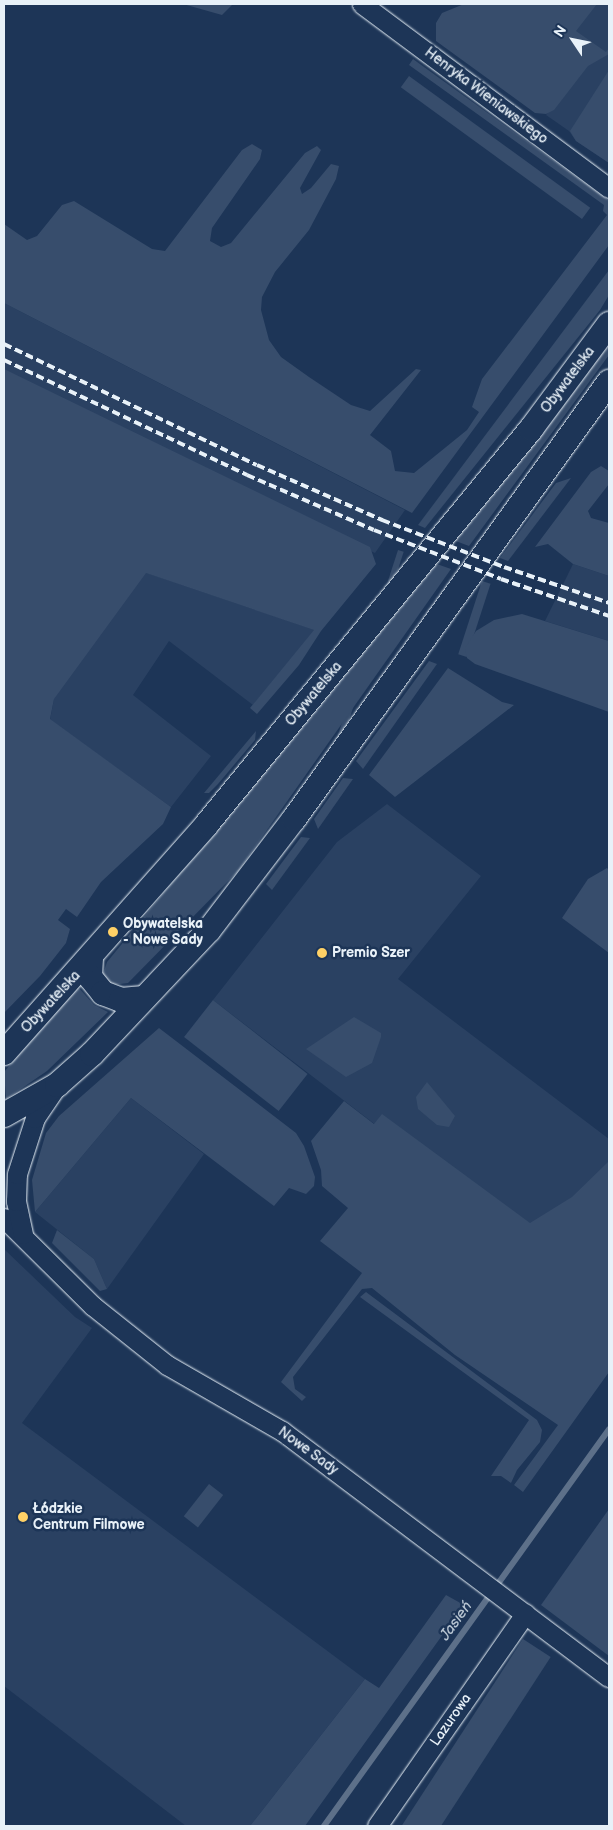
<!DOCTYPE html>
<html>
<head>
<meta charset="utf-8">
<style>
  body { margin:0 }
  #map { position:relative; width:613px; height:1830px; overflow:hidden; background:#1d3557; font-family:"Balsamiq Sans",sans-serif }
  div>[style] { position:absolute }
  .built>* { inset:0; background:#2a4162 }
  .green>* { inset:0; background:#374d6c; transform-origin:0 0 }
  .stream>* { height:5.5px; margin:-2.75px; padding:0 2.75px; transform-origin:2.75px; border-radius:2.75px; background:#5d7089 }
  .roads { filter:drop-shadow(0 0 1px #e8f1f8) drop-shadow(0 0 1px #e8f1f8) }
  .minor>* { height:19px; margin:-9.5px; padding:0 9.5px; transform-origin:9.5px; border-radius:9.5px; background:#1d3557 }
  .major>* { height:24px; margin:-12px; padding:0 12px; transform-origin:12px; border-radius:12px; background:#1d3557 }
  .rail>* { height:4px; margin-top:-2px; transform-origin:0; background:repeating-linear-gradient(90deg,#e8f1f8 0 8px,transparent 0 12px) }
  .dots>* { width:14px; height:14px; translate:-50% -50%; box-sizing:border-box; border:2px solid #1d3557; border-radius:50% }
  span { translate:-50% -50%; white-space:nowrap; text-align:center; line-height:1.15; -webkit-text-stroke:5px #1d3557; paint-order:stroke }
  .street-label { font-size:14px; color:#e8f1f8 }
  .poi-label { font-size:14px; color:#e8f1f8; font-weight:700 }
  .left { translate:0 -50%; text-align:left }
  .water-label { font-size:15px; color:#b7c4d1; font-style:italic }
  .frame { position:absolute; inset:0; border:5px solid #e8f1f8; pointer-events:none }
  .north { position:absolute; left:548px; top:15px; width:50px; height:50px; -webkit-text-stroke:4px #1d3557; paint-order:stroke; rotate:304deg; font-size:14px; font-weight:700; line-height:20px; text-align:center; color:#e8f1f8 }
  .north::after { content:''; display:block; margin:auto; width:18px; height:22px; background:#e8f1f8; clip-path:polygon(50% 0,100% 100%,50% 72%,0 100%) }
</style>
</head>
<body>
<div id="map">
  <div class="built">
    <i style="clip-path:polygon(590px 4px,609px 4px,609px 163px,576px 141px,569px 131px,546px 115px,560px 96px,573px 33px)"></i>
    <i style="clip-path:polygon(4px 303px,405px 510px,375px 553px,212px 480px,147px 573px,315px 630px,253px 705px,169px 641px,133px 695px,211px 756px,171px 807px,50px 720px,54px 699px,4px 485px)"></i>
    <i style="clip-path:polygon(573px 564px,609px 576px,609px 641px,545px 621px)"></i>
    <i style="clip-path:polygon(387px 804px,481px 876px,398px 979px,609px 1139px,609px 1304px,213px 1000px,337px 842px)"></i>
    <i style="clip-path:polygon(131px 1098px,204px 1154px,107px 1289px,94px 1259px,35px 1212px)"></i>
    <i style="clip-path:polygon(4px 1249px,75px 1317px,92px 1328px,22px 1423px,365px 1679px,250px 1826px,186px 1826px,4px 1686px)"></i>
  </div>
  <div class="green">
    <i style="clip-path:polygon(183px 4px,233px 4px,222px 15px)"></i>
    <i style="clip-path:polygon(464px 4px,597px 4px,576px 31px,606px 52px,609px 48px,609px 54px,588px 66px,554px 110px,546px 114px,535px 113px,436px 41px,436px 23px,442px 13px)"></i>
    <i style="clip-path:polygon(413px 59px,608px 200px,609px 245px,412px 513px,4px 303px,4px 224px,27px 240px,37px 236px,62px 205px,74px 201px,152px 249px,165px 251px,242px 150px,252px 144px,262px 150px,260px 159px,212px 228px,210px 241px,221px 247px,231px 243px,305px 153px,317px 146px,321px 150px,300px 188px,302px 194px,311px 188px,331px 164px,339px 166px,336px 179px,309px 230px,275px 272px,262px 297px,261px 310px,269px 340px,281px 357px,309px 377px,351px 405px,370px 411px,416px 369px,421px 370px,370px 435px,391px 451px,395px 471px,414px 473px,467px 430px,479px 412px,472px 407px,482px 379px,607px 215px,603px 211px,604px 205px,409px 65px)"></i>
    <i style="clip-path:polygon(609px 70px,609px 163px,576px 141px,570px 131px)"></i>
    <i style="left:409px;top:76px;width:224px;height:14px;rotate:36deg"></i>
    <i style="clip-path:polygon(609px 270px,609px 295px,600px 310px,425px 528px,418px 525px)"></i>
    <i style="clip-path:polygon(609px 343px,609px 355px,469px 546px,453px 540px,539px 437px)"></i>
    <i style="clip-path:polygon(4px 369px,370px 547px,376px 564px,321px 631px,299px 665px,257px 714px,250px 708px,314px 630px,146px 573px,54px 699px,50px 719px,171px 807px,163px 824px,101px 882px,77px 917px,66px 909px,58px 920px,70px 929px,66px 943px,40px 976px,4px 1013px)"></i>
    <i style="clip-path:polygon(601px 466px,609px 471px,609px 484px,588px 511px,591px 518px,609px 523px,609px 576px,573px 564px,548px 544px,535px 547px,591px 472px)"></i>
    <i style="clip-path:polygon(571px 478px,508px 561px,500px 558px,556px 483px)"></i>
    <i style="left:398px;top:550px;width:6px;height:216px;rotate:18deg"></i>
    <i style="clip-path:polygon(434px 563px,451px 569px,238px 871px,128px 983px,112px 985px,103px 975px,107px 962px)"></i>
    <i style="left:482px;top:581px;width:9px;height:77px;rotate:18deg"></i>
    <i style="clip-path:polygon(522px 614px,609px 641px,609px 712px,475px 664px,467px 658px,465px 648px,476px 631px,494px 620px)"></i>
    <i style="clip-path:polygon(429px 661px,437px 664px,363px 769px,356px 761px)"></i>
    <i style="clip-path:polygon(448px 668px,502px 702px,514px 705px,395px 797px,369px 775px)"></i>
    <i style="clip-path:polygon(256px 731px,255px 740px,218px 784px,209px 793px,204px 793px)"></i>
    <i style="clip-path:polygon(343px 778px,353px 779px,318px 829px,314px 819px)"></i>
    <i style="clip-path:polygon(301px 837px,310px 838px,272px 890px,266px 884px)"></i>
    <i style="clip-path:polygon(607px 868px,609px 870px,609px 953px,562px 918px,588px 879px)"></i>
    <i style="clip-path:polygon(77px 986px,94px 1005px,108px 1012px,47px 1071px,6px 1099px,4px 1072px)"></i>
    <i style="left:213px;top:1000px;width:120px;height:47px;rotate:38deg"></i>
    <i style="clip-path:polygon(354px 1017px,381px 1033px,381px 1037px,372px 1063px,346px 1077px,306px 1049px)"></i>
    <i style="clip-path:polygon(159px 1028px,296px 1133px,304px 1146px,315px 1177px,314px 1186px,306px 1194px,289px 1188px,274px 1206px,131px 1098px,35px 1212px,32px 1180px,46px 1133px,59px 1116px)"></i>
    <i style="clip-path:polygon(427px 1082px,455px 1116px,449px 1127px,437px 1125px,418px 1109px,416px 1097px)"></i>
    <i style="clip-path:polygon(344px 1101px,374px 1124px,382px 1114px,530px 1223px,572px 1197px,609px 1161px,609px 1372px,523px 1492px,514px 1485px,558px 1425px,455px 1355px,372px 1288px,362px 1289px,293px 1377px,295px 1389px,306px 1397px,302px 1401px,281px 1382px,362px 1273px,320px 1241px,348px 1208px,322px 1186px,321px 1170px,311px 1141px)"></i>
    <i style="clip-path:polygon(57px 1230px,94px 1259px,107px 1289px,100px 1291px,52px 1243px)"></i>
    <i style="clip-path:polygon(366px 1292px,537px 1420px,542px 1430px,540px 1442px,517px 1470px,511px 1483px,501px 1476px,491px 1476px,529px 1420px,360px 1297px)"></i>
    <i style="left:209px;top:1484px;width:18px;height:41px;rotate:38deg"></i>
    <i style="clip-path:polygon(609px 1509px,609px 1656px,541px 1605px)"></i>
    <i style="clip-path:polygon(446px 1595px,464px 1605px,305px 1826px,250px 1826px,365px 1679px,379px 1688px)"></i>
    <i style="left:523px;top:1639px;width:33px;height:228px;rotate:33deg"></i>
  </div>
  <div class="stream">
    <i style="left:324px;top:1826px;width:488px;rotate:-54.3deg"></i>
  </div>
  <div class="roads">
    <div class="minor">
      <i style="left:362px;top:4px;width:308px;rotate:36.7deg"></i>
      <i style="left:4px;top:1218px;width:125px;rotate:44.7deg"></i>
      <i style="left:93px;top:1306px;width:95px;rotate:38.6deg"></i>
      <i style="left:167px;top:1365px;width:133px;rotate:29.9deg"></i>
      <i style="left:282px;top:1431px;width:409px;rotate:37deg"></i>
      <i style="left:23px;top:1234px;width:34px;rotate:-102deg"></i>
      <i style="left:16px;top:1201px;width:27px;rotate:-88deg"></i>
      <i style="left:17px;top:1174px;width:59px;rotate:-72.2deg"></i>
      <i style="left:35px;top:1118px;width:36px;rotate:-56deg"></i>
      <i style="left:377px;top:1826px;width:259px;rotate:-55.1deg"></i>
    </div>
    <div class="major">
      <i style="left:91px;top:958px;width:19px;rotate:93deg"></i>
      <i style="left:90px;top:977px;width:21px;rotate:51deg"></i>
      <i style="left:103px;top:993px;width:19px;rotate:21deg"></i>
      <i style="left:121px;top:1000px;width:23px;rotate:-5deg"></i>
      <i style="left:4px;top:1053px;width:306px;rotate:-48.4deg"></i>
      <i style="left:207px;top:824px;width:511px;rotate:-50.64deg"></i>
      <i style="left:531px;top:429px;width:131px;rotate:-53.4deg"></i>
      <i style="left:4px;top:1115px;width:61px;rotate:-29.5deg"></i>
      <i style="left:57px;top:1085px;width:47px;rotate:-41.5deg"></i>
      <i style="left:92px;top:1054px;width:170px;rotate:-46.7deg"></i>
      <i style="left:209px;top:930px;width:140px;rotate:-52.6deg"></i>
      <i style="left:294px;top:819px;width:539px;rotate:-54.22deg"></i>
    </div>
  </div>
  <div class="rail">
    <i style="left:4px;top:344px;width:280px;rotate:25.6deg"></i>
    <i style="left:257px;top:465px;width:137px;rotate:23.7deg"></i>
    <i style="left:382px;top:520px;width:131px;rotate:21.1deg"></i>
    <i style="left:504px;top:567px;width:111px;rotate:18.9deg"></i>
    <i style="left:4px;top:360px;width:269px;rotate:25.3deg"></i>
    <i style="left:247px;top:475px;width:138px;rotate:23.4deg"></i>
    <i style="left:374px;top:530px;width:136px;rotate:21.1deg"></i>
    <i style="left:501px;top:579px;width:114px;rotate:18.9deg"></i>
  </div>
  <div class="dots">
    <i style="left:113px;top:932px;background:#ffd166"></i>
    <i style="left:322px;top:953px;background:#ffd166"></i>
    <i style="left:23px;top:1517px;background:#ffd166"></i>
  </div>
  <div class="street-label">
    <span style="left:486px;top:96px;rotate:37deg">Henryka Wieniawskiego</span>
    <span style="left:568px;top:380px;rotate:-53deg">Obywatelska</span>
    <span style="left:314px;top:694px;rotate:-50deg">Obywatelska</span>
    <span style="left:51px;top:1002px;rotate:-47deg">Obywatelska</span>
    <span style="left:308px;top:1451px;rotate:36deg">Nowe Sady</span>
    <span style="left:451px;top:1720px;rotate:-55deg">Lazurowa</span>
  </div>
  <div class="poi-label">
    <span class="left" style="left:123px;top:932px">Obywatelska<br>- Nowe Sady</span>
    <span class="left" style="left:332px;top:953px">Premio Szer</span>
    <span class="left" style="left:33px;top:1517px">Łódzkie<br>Centrum Filmowe</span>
  </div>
  <div class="water-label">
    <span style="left:456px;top:1621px;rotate:-54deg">Jasień</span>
  </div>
  <div class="frame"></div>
  <div class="north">N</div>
</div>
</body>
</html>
